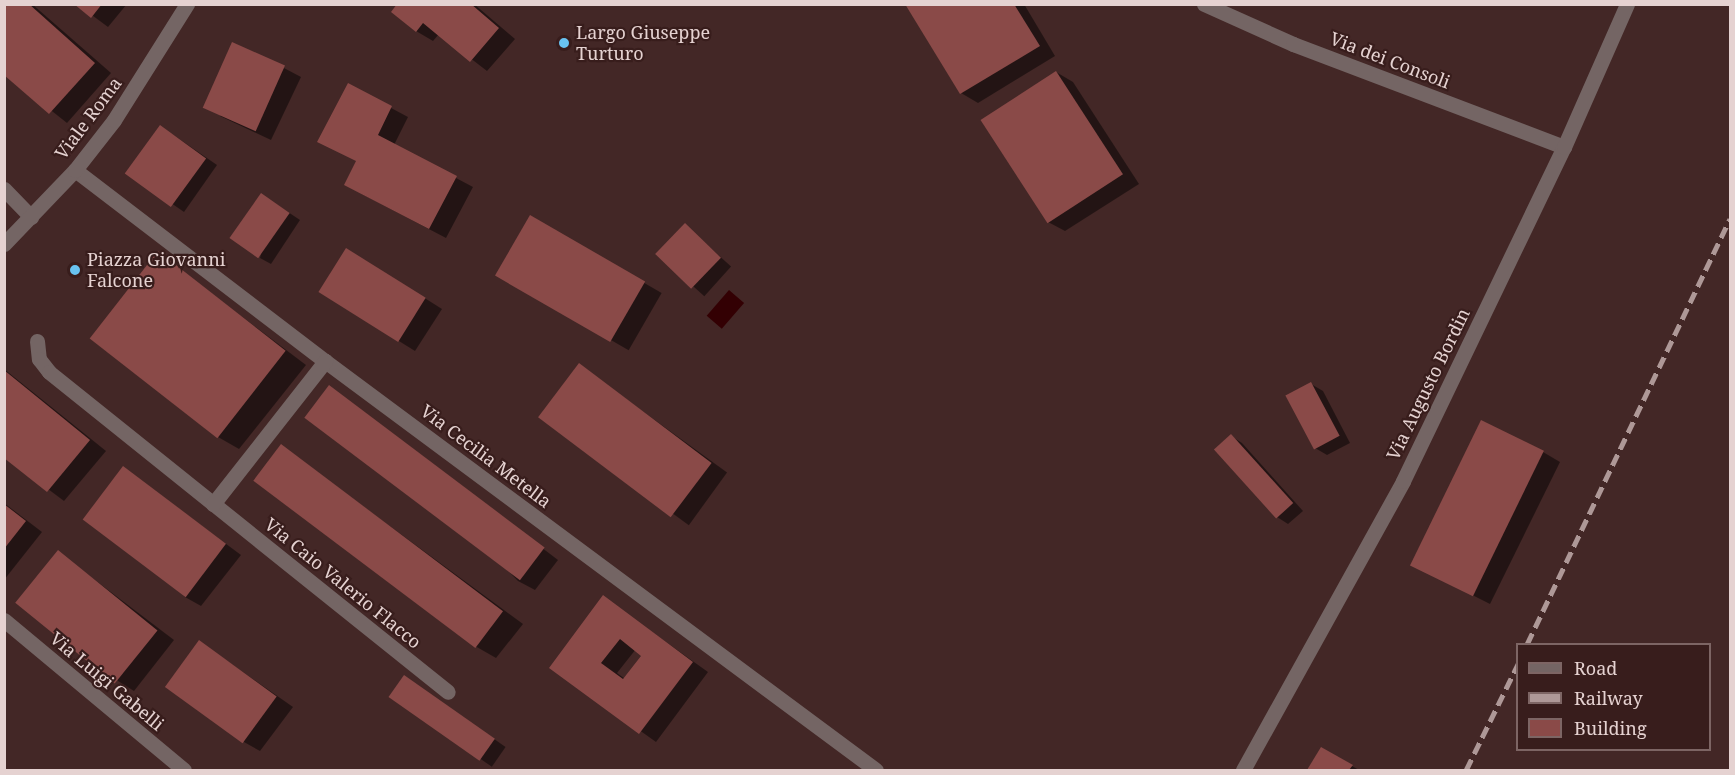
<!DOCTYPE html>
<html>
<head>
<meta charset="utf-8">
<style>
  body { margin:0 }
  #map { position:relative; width:1735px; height:775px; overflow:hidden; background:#432726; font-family:"Noto Serif",serif }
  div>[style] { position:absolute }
  .water>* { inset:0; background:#330003; transform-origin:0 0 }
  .shadow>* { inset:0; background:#0007; transform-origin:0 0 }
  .building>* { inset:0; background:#8a4a48; transform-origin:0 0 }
  .minor>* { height:15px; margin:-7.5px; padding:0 7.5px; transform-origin:7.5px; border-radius:7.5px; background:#746564 }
  .rail>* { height:4.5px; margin-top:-2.25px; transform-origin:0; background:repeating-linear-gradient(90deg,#ae9897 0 12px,transparent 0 18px) }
  .dots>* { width:16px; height:16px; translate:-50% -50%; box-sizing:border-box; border:3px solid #381d1c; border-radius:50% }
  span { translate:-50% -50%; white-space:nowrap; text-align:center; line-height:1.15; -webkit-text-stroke:4.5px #381d1c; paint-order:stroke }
  .poi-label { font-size:18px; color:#e5d2d1 }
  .left { translate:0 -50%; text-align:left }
  .street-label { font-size:18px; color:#e5d2d1 }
  .frame { position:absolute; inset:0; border:6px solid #e5d2d1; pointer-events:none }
  .legend { position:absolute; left:1516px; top:643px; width:195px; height:108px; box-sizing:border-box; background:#381d1c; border:2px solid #7d6564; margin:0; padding:8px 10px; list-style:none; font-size:18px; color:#e5d2d1 }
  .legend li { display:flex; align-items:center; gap:12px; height:30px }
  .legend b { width:30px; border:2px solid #7d6564 }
</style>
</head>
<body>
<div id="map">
  <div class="water">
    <i style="left:729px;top:290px;width:20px;height:34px;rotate:41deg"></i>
  </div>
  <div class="shadow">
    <i style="clip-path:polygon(4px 4px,32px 4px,111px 73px,67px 123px,4px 73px)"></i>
    <i style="clip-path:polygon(77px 4px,127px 4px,108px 27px)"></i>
    <i style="clip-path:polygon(399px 4px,474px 4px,515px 39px,487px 71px,439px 34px,433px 41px,416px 31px)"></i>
    <i style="clip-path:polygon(907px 4px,1024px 4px,1055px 56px,978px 103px,961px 93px)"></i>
    <i style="clip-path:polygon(284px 68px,301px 77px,271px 140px,220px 116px)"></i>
    <i style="clip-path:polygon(1056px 72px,1073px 82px,1139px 184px,1065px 231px,1048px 222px)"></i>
    <i style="clip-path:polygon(348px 85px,408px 117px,394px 145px,473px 187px,446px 238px,362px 194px)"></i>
    <i style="clip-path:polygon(172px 134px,217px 165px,184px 212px,128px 173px)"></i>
    <i style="clip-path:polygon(273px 202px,300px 220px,271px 264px,260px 258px)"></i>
    <i style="left:530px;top:217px;width:152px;height:66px;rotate:30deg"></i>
    <i style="left:685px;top:225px;width:62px;height:40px;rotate:42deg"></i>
    <i style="clip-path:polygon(158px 253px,306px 365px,239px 449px,218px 437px)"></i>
    <i style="clip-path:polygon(363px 259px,442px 309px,415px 351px,320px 292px)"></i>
    <i style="left:579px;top:365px;width:183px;height:65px;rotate:36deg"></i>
    <i style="clip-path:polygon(4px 369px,106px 451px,64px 501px,4px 456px)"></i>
    <i style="clip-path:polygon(1311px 384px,1323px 391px,1350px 443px,1327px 455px,1315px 448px)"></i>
    <i style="clip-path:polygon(330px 387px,558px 560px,535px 590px,518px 581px)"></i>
    <i style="clip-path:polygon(1231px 436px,1242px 443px,1303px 511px,1288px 524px,1277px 517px)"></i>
    <i style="clip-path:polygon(281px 446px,523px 624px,496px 658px,475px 646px)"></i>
    <i style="clip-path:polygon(1543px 452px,1560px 462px,1490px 604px,1411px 564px)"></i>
    <i style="clip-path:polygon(124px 468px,241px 555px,201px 606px,185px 597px)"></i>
    <i style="clip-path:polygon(4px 503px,42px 532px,4px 580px)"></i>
    <i style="clip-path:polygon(58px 552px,174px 640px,134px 691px,118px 681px)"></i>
    <i style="clip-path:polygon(evenodd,603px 597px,708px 672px,656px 742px,551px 667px,603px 597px,636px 649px,644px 655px,625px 679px,617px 673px,636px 649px)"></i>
    <i style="clip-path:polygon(200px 642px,293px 707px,260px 751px,244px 742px)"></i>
    <i style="left:404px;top:676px;width:124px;height:24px;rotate:35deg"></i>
    <i style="clip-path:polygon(1322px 749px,1359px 770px,1309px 770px)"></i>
  </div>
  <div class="building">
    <i style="clip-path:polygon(4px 4px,29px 4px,95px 63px,49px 114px,4px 75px)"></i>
    <i style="clip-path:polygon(74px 4px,102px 4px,91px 18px)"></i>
    <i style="clip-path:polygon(397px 4px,471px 4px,499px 28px,470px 62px,423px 23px,416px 32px,391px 12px)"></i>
    <i style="clip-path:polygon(905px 4px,1014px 4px,1040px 46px,960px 94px)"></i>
    <i style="left:232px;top:42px;width:58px;height:72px;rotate:24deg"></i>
    <i style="left:1056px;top:71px;width:123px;height:90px;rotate:57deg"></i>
    <i style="clip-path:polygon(348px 83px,392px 106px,378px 135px,457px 176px,429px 229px,344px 185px,356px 161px,317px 142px)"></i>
    <i style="left:160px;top:125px;width:57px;height:60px;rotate:36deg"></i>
    <i style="left:261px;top:193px;width:35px;height:55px;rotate:35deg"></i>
    <i style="left:530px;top:215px;width:133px;height:70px;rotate:30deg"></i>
    <i style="left:685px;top:223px;width:50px;height:43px;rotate:44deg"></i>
    <i style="left:346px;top:248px;width:94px;height:52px;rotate:32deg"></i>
    <i style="left:158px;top:251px;width:162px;height:111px;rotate:38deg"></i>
    <i style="left:579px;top:363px;width:166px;height:68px;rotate:37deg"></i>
    <i style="clip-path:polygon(4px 370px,90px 440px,47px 492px,4px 458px)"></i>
    <i style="left:1311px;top:382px;width:61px;height:29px;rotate:62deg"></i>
    <i style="left:329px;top:385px;width:270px;height:41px;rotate:37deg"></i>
    <i style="left:1481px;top:420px;width:70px;height:162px;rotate:26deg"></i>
    <i style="left:1231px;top:434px;width:93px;height:23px;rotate:48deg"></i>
    <i style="left:281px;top:444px;width:278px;height:46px;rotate:37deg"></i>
    <i style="left:123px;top:466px;width:129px;height:67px;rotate:37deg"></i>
    <i style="clip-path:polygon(4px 504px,26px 521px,4px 549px)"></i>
    <i style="left:58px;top:550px;width:128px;height:68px;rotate:39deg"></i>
    <i style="clip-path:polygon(evenodd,603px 595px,693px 662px,639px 734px,549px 668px,603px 595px,620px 639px,641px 656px,623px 679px,601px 663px,620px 639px)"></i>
    <i style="left:199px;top:640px;width:96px;height:58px;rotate:36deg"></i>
    <i style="left:404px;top:675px;width:111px;height:27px;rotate:35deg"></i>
    <i style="clip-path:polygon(1321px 747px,1353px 765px,1349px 770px,1307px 770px)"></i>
  </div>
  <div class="minor">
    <i style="left:1204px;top:4px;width:98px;rotate:24.2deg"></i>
    <i style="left:1293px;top:44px;width:290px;rotate:20.8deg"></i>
    <i style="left:75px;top:170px;width:315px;rotate:37.4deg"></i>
    <i style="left:325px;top:361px;width:686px;rotate:36.59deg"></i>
    <i style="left:4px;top:189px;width:39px;rotate:46deg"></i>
    <i style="left:4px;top:244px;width:103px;rotate:-46.2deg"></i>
    <i style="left:75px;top:170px;width:63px;rotate:-52deg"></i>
    <i style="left:114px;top:120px;width:137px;rotate:-57.8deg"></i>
    <i style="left:37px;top:341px;width:18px;rotate:84deg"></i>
    <i style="left:39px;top:359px;width:16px;rotate:52deg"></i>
    <i style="left:49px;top:372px;width:511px;rotate:38.73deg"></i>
    <i style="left:213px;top:504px;width:182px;rotate:-51.9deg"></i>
    <i style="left:4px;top:620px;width:234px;rotate:39.8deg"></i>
    <i style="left:1243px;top:770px;width:330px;rotate:-61deg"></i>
    <i style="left:1403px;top:481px;width:371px;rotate:-64.3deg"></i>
    <i style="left:1564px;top:147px;width:156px;rotate:-66.2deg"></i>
  </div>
  <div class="rail">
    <i style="left:1527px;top:644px;width:471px;rotate:-64.5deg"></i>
    <i style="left:1466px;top:770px;width:118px;rotate:-63.9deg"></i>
  </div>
  <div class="dots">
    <i style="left:564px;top:43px;background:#69c3f1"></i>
    <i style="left:75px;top:270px;background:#69c3f1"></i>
  </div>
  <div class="poi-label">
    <span class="left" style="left:576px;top:43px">Largo Giuseppe<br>Turturo</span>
    <span class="left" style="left:87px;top:270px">Piazza Giovanni<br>Falcone</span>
  </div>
  <div class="street-label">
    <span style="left:1390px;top:60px;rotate:21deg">Via dei Consoli</span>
    <span style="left:88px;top:118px;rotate:-53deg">Viale Roma</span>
    <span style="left:1428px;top:384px;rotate:-64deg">Via Augusto Bordin</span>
    <span style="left:486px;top:456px;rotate:37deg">Via Cecilia Metella</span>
    <span style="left:343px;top:583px;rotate:39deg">Via Caio Valerio Flacco</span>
    <span style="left:107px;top:681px;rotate:40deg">Via Luigi Gabelli</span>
  </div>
  <div class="frame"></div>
  <ul class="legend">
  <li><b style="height:8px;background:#746564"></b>Road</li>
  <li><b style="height:8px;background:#ae9897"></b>Railway</li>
  <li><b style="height:16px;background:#8a4a48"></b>Building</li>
  </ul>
</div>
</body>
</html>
